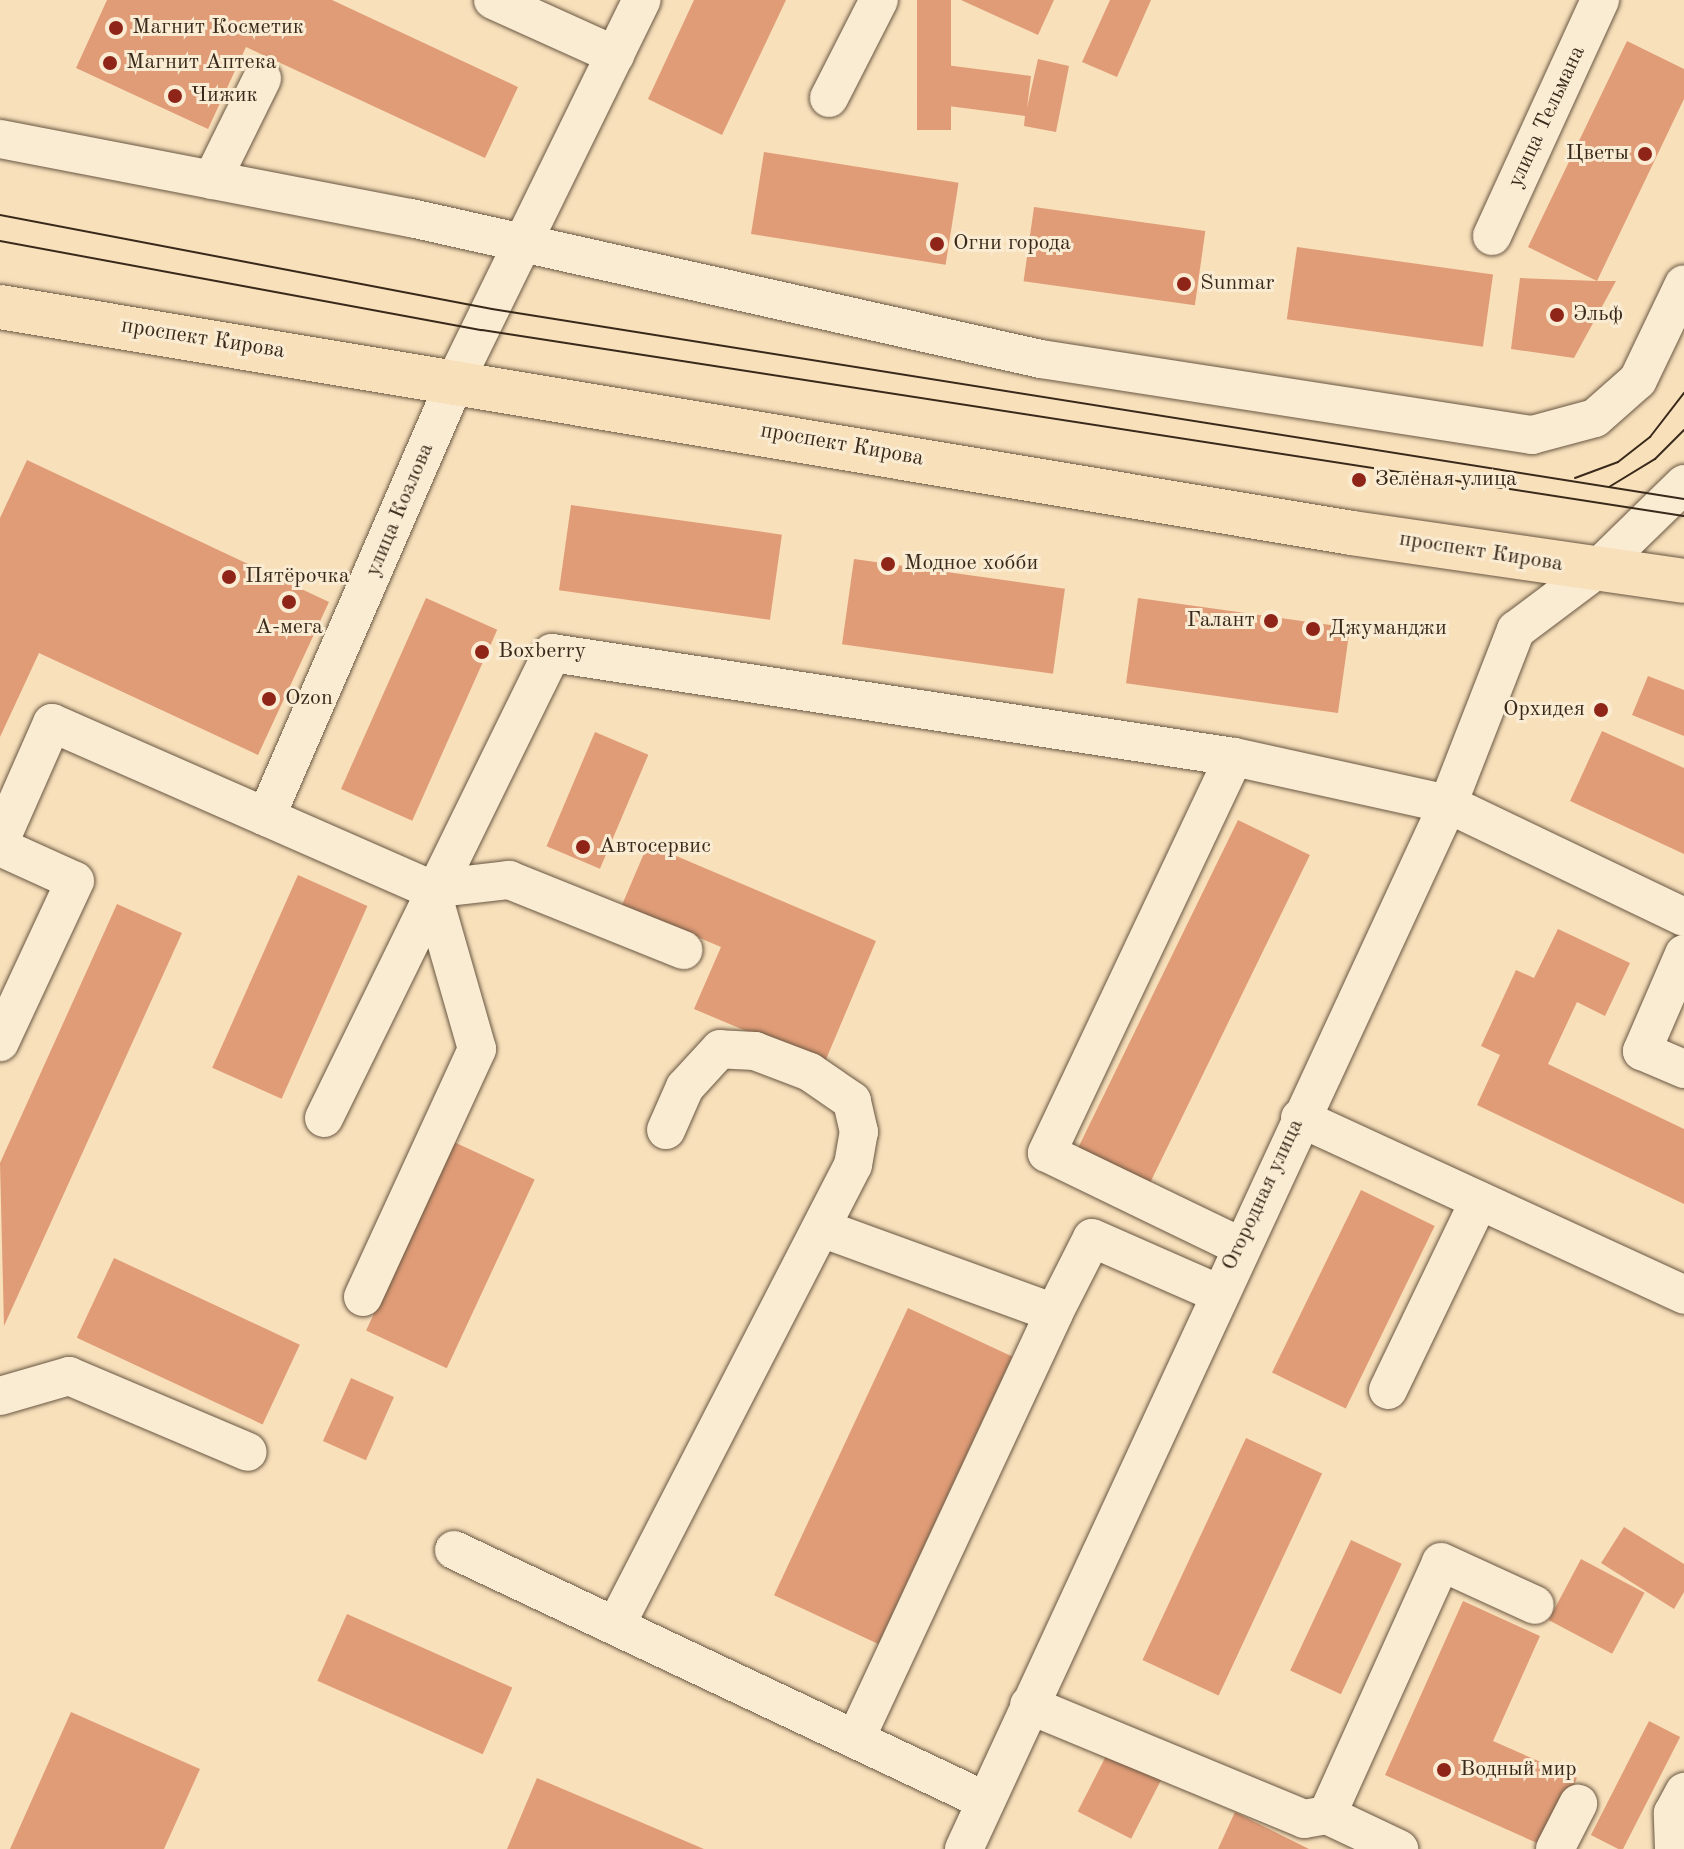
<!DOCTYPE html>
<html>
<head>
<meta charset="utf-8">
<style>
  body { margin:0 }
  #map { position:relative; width:1684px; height:1849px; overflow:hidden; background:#f8e0bb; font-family:"Old Standard TT",serif }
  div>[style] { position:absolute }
  .building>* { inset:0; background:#e09c77; transform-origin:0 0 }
  .roads { filter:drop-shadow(0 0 2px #695742) drop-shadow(0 0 2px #695742) }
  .minor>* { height:38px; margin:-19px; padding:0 19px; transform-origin:19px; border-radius:19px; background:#faebd3 }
  .major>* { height:44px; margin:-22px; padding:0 22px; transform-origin:22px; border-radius:22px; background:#f8e0bb }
  .tram>* { height:2px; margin:-1px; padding:0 1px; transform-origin:1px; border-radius:1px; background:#39291a }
  .dots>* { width:22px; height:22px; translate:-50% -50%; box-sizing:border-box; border:4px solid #faebd3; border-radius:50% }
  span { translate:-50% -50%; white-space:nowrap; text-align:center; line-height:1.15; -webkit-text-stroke:6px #faebd3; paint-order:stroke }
  .poi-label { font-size:22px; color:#39291a }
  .left { translate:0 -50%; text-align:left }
  .right { translate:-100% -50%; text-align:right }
  .street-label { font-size:22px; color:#39291a }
</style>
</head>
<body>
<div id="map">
  <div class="building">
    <i style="clip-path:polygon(107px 0,332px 0,518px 87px,485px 158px,246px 47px,208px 129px,76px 68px)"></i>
    <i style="clip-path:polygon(694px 0,786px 0,722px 135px,648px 99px)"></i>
    <i style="left:917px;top:0;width:34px;height:130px"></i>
    <i style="clip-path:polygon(961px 0,1054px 0,1038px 35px)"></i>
    <i style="clip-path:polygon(1110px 0,1151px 0,1117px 77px,1082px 62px)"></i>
    <i style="clip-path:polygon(1627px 41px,1684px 69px,1684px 99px,1597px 281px,1616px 281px,1574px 358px,1511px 349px,1520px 278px,1597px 281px,1528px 247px)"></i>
    <i style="clip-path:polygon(1038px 59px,1069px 66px,1056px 132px,1024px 126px,1025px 116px,917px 102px,922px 62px,1031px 76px,1027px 108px)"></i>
    <i style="left:764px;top:152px;width:197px;height:83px;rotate:9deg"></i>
    <i style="left:1034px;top:207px;width:173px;height:75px;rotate:8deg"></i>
    <i style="left:1297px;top:247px;width:198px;height:73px;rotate:8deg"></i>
    <i style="clip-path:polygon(27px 460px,329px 602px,258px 755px,39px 653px,0 737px,0 518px)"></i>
    <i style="left:571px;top:505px;width:213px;height:86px;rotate:8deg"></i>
    <i style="left:854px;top:559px;width:213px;height:86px;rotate:8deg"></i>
    <i style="left:426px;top:598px;width:78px;height:209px;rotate:24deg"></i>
    <i style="left:1138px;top:598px;width:214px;height:86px;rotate:8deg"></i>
    <i style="clip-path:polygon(1648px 676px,1684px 690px,1684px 736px,1632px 715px)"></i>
    <i style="clip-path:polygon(1602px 731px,1684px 768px,1684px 854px,1570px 801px)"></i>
    <i style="left:595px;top:732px;width:58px;height:124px;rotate:23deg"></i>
    <i style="left:1238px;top:820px;width:80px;height:366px;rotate:26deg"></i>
    <i style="clip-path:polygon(648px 844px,876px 941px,824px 1064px,694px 1009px,721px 947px,622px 905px)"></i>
    <i style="left:298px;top:875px;width:76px;height:211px;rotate:24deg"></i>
    <i style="clip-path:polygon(117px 904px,182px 933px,4px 1326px,0 1163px)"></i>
    <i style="clip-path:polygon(1558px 929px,1630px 963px,1605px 1016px,1577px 1002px,1548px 1064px,1684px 1129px,1684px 1204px,1477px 1105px,1500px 1055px,1481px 1046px,1516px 970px,1534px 978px)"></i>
    <i style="left:454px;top:1142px;width:89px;height:208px;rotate:25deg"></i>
    <i style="left:1361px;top:1190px;width:82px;height:203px;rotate:26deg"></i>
    <i style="left:114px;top:1258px;width:205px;height:88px;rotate:25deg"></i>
    <i style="left:908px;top:1308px;width:115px;height:317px;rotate:25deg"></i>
    <i style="left:351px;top:1378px;width:47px;height:69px;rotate:24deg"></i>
    <i style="left:1246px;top:1438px;width:84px;height:245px;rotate:25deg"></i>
    <i style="clip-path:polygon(1624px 1527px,1684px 1564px,1684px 1592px,1674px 1609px,1601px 1563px)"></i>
    <i style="left:1351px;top:1540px;width:56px;height:144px;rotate:25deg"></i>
    <i style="left:1581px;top:1559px;width:72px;height:69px;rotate:28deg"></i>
    <i style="clip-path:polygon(1463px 1601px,1540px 1636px,1493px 1741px,1577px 1778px,1546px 1847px,1385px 1775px)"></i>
    <i style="left:347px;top:1614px;width:181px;height:73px;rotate:24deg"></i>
    <i style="clip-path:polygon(71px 1712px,200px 1769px,164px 1849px,10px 1849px)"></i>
    <i style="left:1649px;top:1721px;width:35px;height:128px;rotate:27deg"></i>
    <i style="left:1109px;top:1750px;width:60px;height:69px;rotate:27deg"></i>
    <i style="clip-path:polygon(537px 1778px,704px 1849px,507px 1849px)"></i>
    <i style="clip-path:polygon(1235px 1812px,1309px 1849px,1218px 1849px)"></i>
  </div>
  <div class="roads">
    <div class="minor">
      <i style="left:493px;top:0;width:134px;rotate:24.3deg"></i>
      <i style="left:829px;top:98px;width:110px;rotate:-63deg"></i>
      <i style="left:0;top:139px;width:419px;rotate:10.9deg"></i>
      <i style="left:411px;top:218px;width:646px;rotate:12.62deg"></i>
      <i style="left:1041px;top:359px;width:497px;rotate:8.8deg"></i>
      <i style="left:1532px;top:435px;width:65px;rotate:-15.1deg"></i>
      <i style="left:1595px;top:418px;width:57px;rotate:-41.5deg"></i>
      <i style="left:1638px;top:380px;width:106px;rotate:-64.4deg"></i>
      <i style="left:212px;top:180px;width:113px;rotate:-63.7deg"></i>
      <i style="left:1492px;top:236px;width:260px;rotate:-65.4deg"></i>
      <i style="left:1234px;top:757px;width:219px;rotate:12.4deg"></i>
      <i style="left:1448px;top:804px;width:262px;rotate:25.6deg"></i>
      <i style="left:266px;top:817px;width:477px;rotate:-66.5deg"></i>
      <i style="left:456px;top:379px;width:422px;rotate:-63.9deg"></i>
      <i style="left:0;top:841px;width:129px;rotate:-66.2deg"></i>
      <i style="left:52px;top:723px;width:414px;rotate:23.7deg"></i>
      <i style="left:431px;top:889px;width:79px;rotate:-6.6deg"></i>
      <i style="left:509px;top:880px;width:188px;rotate:21.9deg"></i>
      <i style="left:0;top:847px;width:82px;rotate:24.4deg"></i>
      <i style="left:75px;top:881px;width:178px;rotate:115deg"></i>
      <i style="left:1684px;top:954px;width:106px;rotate:113.4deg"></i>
      <i style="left:1642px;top:1051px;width:46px;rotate:23.2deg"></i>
      <i style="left:324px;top:1118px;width:518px;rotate:-63.88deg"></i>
      <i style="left:552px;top:653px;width:690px;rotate:8.67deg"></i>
      <i style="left:1234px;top:757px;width:438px;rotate:115.3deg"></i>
      <i style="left:1047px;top:1153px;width:213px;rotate:25.8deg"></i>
      <i style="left:1300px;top:1118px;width:423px;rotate:24.7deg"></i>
      <i style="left:821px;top:1228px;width:248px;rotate:20deg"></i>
      <i style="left:1054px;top:1313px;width:84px;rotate:-63.1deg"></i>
      <i style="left:1092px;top:1238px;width:137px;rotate:23.7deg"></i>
      <i style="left:363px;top:1297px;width:273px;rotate:-65.3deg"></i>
      <i style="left:477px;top:1049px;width:166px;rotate:-106deg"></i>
      <i style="left:1388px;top:1390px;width:210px;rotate:-64.3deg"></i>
      <i style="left:0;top:1396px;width:72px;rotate:-16.2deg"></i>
      <i style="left:69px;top:1376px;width:194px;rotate:23deg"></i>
      <i style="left:454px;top:1550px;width:588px;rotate:25.26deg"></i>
      <i style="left:616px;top:1625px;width:517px;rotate:-62.74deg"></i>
      <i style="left:853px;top:1165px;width:34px;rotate:-80deg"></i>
      <i style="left:859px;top:1132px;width:32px;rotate:-103deg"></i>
      <i style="left:852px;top:1101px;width:51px;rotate:-145.4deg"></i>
      <i style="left:810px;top:1072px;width:59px;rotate:-159.1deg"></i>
      <i style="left:755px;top:1051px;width:35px;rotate:-177deg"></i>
      <i style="left:720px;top:1049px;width:52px;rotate:132.6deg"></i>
      <i style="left:685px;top:1087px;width:47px;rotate:113.8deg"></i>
      <i style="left:1029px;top:1705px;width:298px;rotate:22.5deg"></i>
      <i style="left:1304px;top:1819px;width:23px;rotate:-10deg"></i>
      <i style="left:1327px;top:1815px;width:277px;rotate:-65.7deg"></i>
      <i style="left:1441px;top:1562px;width:103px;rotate:24.6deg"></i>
      <i style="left:856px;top:1738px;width:469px;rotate:-65deg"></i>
      <i style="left:1327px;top:1815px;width:80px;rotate:25.3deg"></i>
      <i style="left:964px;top:1849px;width:1152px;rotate:-65.15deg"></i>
      <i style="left:1448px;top:804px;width:187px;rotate:-68.7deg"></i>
      <i style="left:1516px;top:630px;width:100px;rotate:-36.9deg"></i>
      <i style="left:1596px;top:570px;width:123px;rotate:-44.3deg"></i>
      <i style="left:1555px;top:1849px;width:51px;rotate:-62.9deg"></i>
      <i style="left:1674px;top:1849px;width:36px;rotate:-92deg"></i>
      <i style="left:1673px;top:1813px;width:24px;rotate:-62deg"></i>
    </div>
    <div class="major">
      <i style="left:0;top:307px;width:1371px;rotate:9.49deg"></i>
      <i style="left:1352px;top:533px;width:335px;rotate:8.2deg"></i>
    </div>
  </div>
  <div class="tram">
    <i style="left:0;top:215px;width:501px;rotate:10.82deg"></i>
    <i style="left:492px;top:309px;width:1207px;rotate:9.06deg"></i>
    <i style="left:0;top:241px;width:490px;rotate:10.5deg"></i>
    <i style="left:482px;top:330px;width:1216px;rotate:8.8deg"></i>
    <i style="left:1575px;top:478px;width:46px;rotate:-20.4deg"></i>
    <i style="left:1618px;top:462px;width:41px;rotate:-38deg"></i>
    <i style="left:1650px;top:437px;width:56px;rotate:-52.3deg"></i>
    <i style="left:1609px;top:487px;width:54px;rotate:-31.3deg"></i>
    <i style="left:1655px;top:459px;width:41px;rotate:-45deg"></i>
  </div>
  <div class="dots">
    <i style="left:116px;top:28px;background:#8f2418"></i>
    <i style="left:110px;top:63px;background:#8f2418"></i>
    <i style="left:175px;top:96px;background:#8f2418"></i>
    <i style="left:1645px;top:154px;background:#8f2418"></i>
    <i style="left:937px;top:244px;background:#8f2418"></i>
    <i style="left:1184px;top:284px;background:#8f2418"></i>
    <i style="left:1557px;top:315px;background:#8f2418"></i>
    <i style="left:1359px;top:480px;background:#8f2418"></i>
    <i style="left:888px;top:564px;background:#8f2418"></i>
    <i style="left:229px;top:577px;background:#8f2418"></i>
    <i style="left:289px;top:602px;background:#8f2418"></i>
    <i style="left:1271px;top:621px;background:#8f2418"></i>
    <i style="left:1313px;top:629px;background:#8f2418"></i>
    <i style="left:482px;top:652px;background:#8f2418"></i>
    <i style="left:269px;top:699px;background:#8f2418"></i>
    <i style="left:1601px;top:710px;background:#8f2418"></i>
    <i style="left:583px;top:847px;background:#8f2418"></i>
    <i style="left:1444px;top:1770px;background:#8f2418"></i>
  </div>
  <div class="poi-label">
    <span class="left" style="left:132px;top:28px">Магнит Косметик</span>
    <span class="left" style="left:126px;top:63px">Магнит Аптека</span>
    <span class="left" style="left:191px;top:96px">Чижик</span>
    <span class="right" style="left:1629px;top:154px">Цветы</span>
    <span class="left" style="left:953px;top:244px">Огни города</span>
    <span class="left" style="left:1200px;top:284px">Sunmar</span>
    <span class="left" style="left:1573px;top:315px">Эльф</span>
    <span class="left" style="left:1375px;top:480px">Зелёная улица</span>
    <span class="left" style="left:904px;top:564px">Модное хобби</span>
    <span class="left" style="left:245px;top:577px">Пятёрочка</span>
    <span class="right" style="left:1255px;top:621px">Галант</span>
    <span style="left:289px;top:628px">А-мега</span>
    <span class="left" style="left:1329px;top:629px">Джуманджи</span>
    <span class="left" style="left:498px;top:652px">Boxberry</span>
    <span class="left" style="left:285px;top:699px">Ozon</span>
    <span class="right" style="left:1585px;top:710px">Орхидея</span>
    <span class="left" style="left:599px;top:847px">Автосервис</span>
    <span class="left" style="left:1460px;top:1770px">Водный мир</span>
  </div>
  <div class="street-label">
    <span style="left:1547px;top:117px;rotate:-65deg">улица Тельмана</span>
    <span style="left:203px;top:339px;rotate:9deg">проспект Кирова</span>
    <span style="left:842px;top:445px;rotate:10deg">проспект Кирова</span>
    <span style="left:400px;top:510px;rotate:-67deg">улица Козлова</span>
    <span style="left:1481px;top:552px;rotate:9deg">проспект Кирова</span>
    <span style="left:1263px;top:1195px;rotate:-65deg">Огородная улица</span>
  </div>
</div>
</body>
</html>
